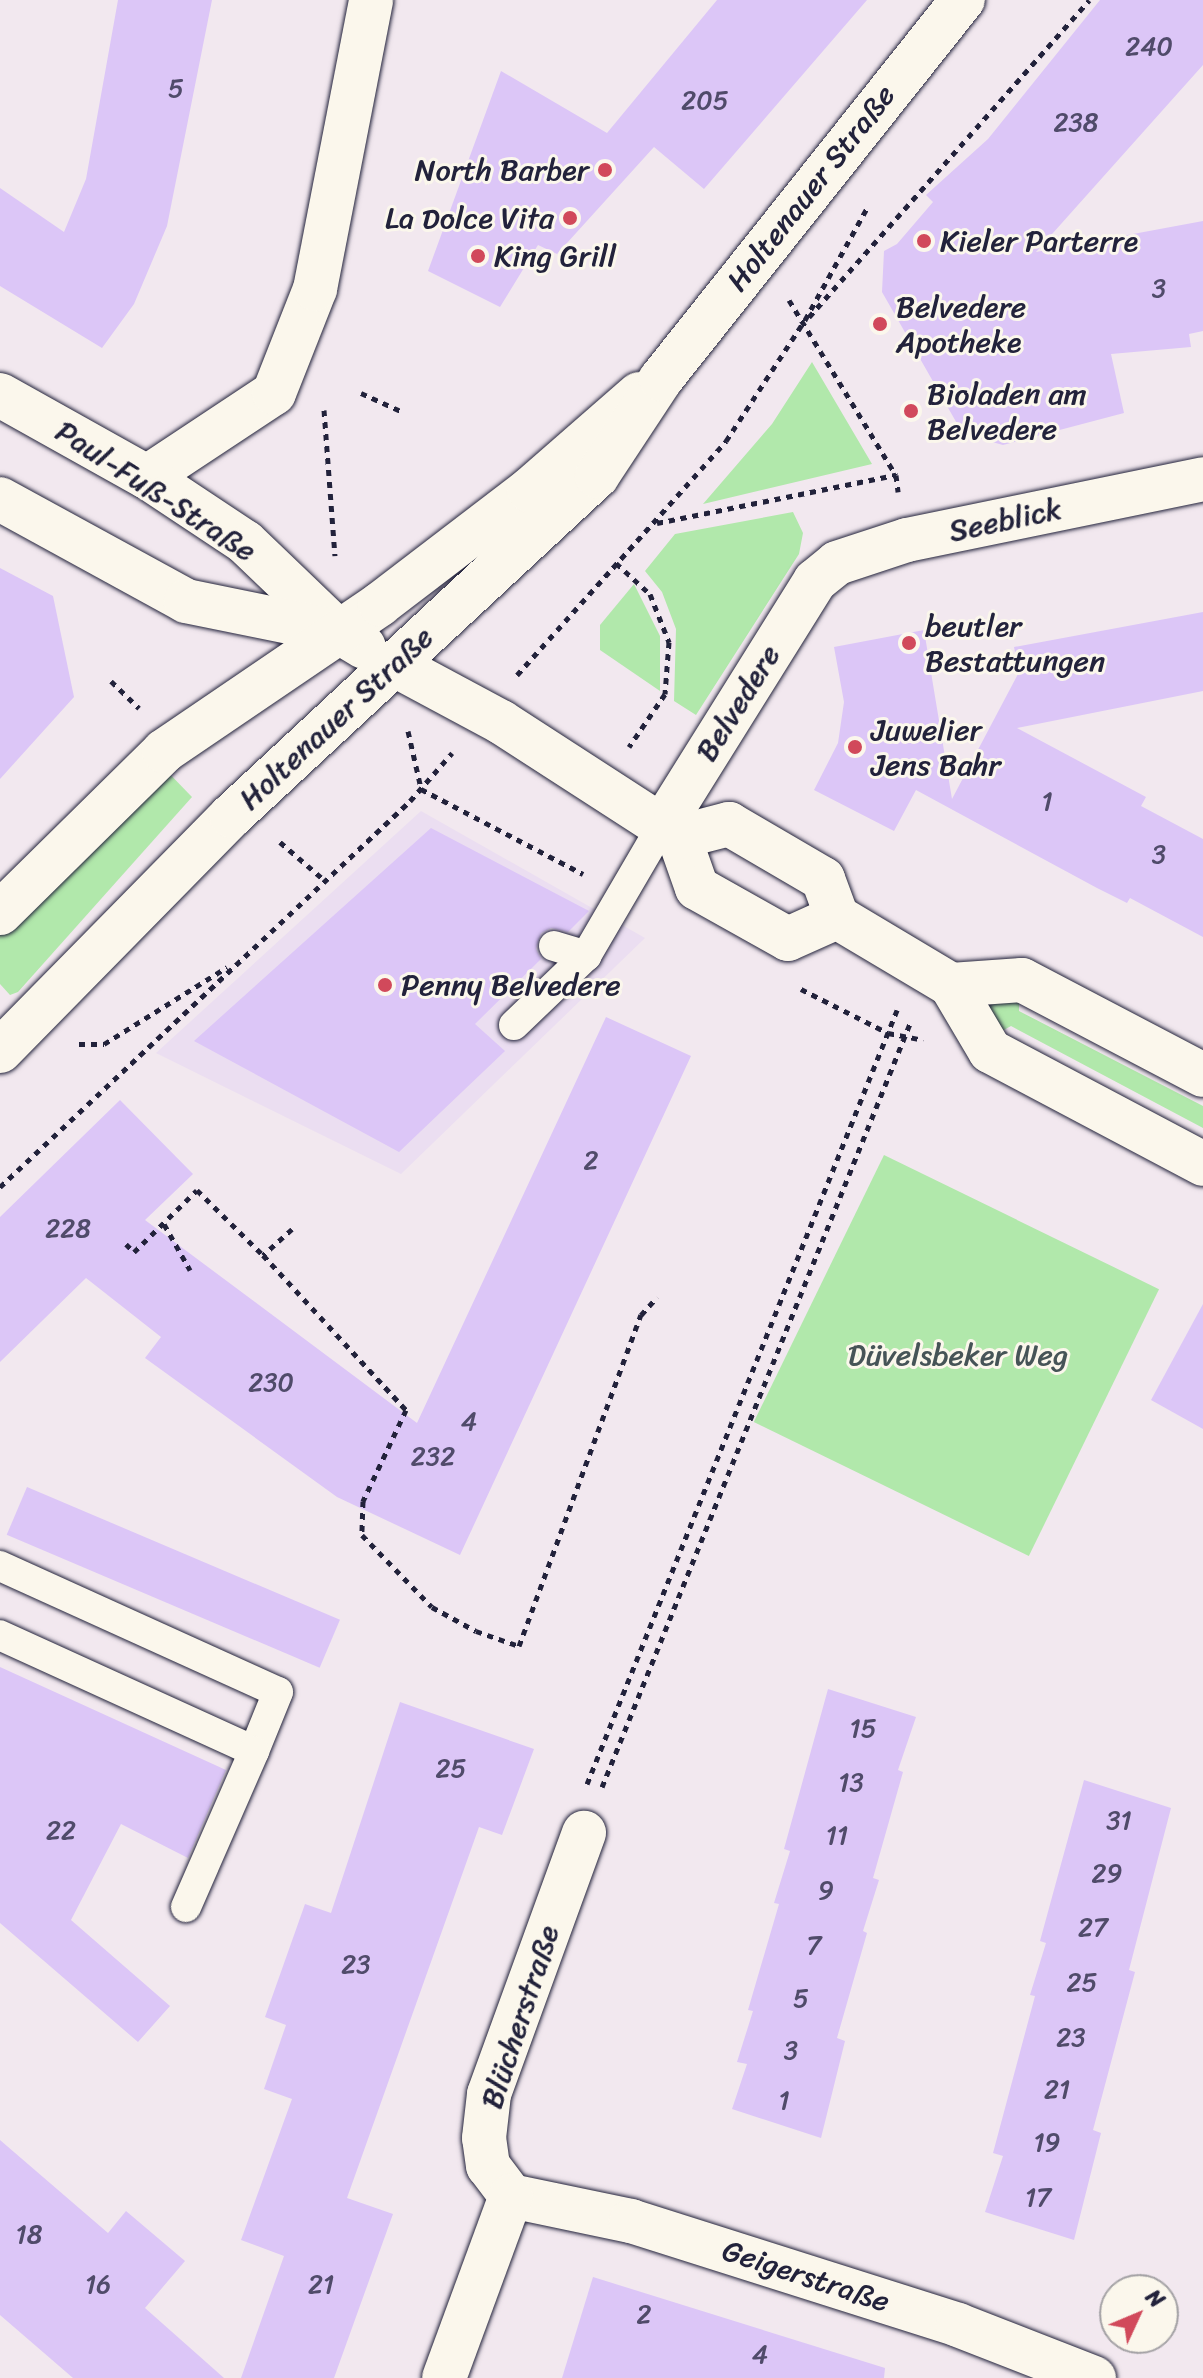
<!DOCTYPE html>
<html>
<head>
<meta charset="utf-8">
<style>
  body { margin:0 }
  #map { position:relative; width:1203px; height:2378px; overflow:hidden; background:#f2e8ef; font-family:Sriracha,sans-serif }
  div>[style] { position:absolute }
  .built>* { inset:0; background:#ebdef1 }
  .green>* { inset:0; background:#b1e8ab; transform-origin:0 0 }
  .building>* { inset:0; background:#dcc6f7; transform-origin:0 0 }
  .path>* { height:5px; margin-top:-2.5px; transform-origin:0; background:repeating-linear-gradient(90deg,#22223b 0 6px,transparent 0 12px) }
  .roads { filter:drop-shadow(0 0 2px #22223b) drop-shadow(0 0 2px #22223b) }
  .lane>* { height:30px; margin:-15px; padding:0 15px; transform-origin:15px; border-radius:15px; background:#fbf7ec }
  .street>* { height:44px; margin:-22px; padding:0 22px; transform-origin:22px; border-radius:22px; background:#fbf7ec }
  .secondary>* { height:44px; margin:-22px; padding:0 22px; transform-origin:22px; border-radius:22px; background:#fbf7ec }
  .dots>* { width:22px; height:22px; translate:-50% -50%; box-sizing:border-box; border:4px solid #fbf7ec; border-radius:50% }
  span { translate:-50% -50%; white-space:nowrap; text-align:center; line-height:1.15; -webkit-text-stroke:6px #fbf7ec; paint-order:stroke }
  .number-label { font-size:26px; color:#504b6a }
  .number-label span { -webkit-text-stroke-width:0 }
  .poi-label { font-size:30px; color:#22223b }
  .right { translate:-100% -50%; text-align:right }
  .left { translate:0 -50%; text-align:left }
  .street-label { font-size:30px; color:#22223b }
  .park-label { font-size:30px; color:#465457 }
  .north { position:absolute; left:1099px; top:2274px; width:80px; height:80px; box-sizing:border-box; background:#fbf7ec; border:2px solid #a4a2a5; border-radius:50%; rotate:46deg; font-size:22px; font-weight:700; line-height:32px; text-align:center; color:#22223b }
  .north::after { content:''; display:block; margin:auto; width:28px; height:36px; background:#d1495b; clip-path:polygon(50% 0,100% 100%,50% 72%,0 100%) }
</style>
</head>
<body>
<div id="map">
  <div class="built">
    <i style="clip-path:polygon(421px 811px,645px 938px,401px 1174px,156px 1053px)"></i>
  </div>
  <div class="green">
    <i style="clip-path:polygon(812px 362px,872px 464px,703px 504px,772px 424px)"></i>
    <i style="clip-path:polygon(793px 512px,803px 533px,799px 554px,696px 715px,674px 701px,676px 629px,662px 592px,645px 571px,675px 534px)"></i>
    <i style="clip-path:polygon(634px 584px,660px 636px,660px 691px,600px 650px,600px 625px)"></i>
    <i style="clip-path:polygon(160px 764px,192px 797px,18px 992px,10px 995px,0 984px,0 927px)"></i>
    <i style="clip-path:polygon(984px 997px,1019px 1001px,1019px 1011px,1203px 1106px,1203px 1128px,1011px 1026px,1002px 1031px)"></i>
    <i style="left:884px;top:1155px;width:306px;height:297px;rotate:26deg"></i>
  </div>
  <div class="building">
    <i style="clip-path:polygon(118px 0,212px 0,167px 226px,134px 304px,102px 348px,0 286px,0 188px,64px 232px,86px 179px)"></i>
    <i style="clip-path:polygon(717px 0,867px 0,704px 189px,654px 147px,557px 254px,538px 245px,500px 307px,428px 271px,501px 71px,607px 133px)"></i>
    <i style="clip-path:polygon(1100px 0,1203px 0,1203px 65px,1036px 252px,1203px 221px,1203px 331px,1189px 334px,1191px 347px,1111px 354px,1124px 413px,1003px 445px,963px 434px,882px 292px,884px 251px,897px 244px,933px 202px,926px 195px,988px 139px)"></i>
    <i style="clip-path:polygon(0 568px,53px 596px,74px 697px,0 779px)"></i>
    <i style="clip-path:polygon(1203px 612px,1203px 691px,1017px 728px,1146px 797px,1141px 806px,1203px 839px,1203px 937px,1130px 898px,1127px 903px,1097px 888px,916px 790px,894px 831px,814px 790px,838px 743px,844px 702px,834px 647px,924px 630px,952px 799px,1019px 672px,1014px 647px)"></i>
    <i style="clip-path:polygon(431px 828px,589px 911px,568px 932px,551px 928px,541px 933px,536px 949px,541px 959px,475px 1024px,505px 1051px,399px 1152px,194px 1041px)"></i>
    <i style="clip-path:polygon(606px 1017px,691px 1056px,460px 1555px,337px 1497px,145px 1358px,161px 1337px,86px 1278px,0 1362px,0 1217px,120px 1100px,193px 1174px,145px 1220px,417px 1423px)"></i>
    <i style="clip-path:polygon(1203px 1304px,1203px 1429px,1151px 1400px)"></i>
    <i style="left:27px;top:1487px;width:340px;height:52px;rotate:23deg"></i>
    <i style="clip-path:polygon(0 1667px,226px 1770px,188px 1858px,121px 1824px,71px 1920px,170px 2006px,138px 2042px,0 1923px)"></i>
    <i style="clip-path:polygon(828px 1689px,916px 1717px,898px 1770px,903px 1772px,873px 1878px,879px 1880px,863px 1931px,867px 1933px,837px 2038px,845px 2041px,821px 2138px,732px 2109px,747px 2064px,737px 2062px,753px 2011px,748px 2010px,779px 1904px,774px 1903px,790px 1851px,784px 1849px)"></i>
    <i style="clip-path:polygon(400px 1702px,534px 1749px,502px 1835px,479px 1827px,347px 2198px,393px 2214px,334px 2378px,241px 2378px,284px 2256px,241px 2240px,292px 2099px,264px 2089px,286px 2025px,265px 2017px,305px 1904px,331px 1913px)"></i>
    <i style="clip-path:polygon(1084px 1780px,1171px 1808px,1129px 1970px,1135px 1972px,1093px 2130px,1101px 2133px,1074px 2240px,985px 2212px,1003px 2156px,993px 2153px,1035px 1996px,1030px 1995px,1046px 1943px,1040px 1941px)"></i>
    <i style="clip-path:polygon(0 2140px,108px 2233px,126px 2211px,185px 2261px,145px 2308px,224px 2378px,73px 2378px,0 2315px)"></i>
    <i style="clip-path:polygon(593px 2277px,885px 2368px,884px 2378px,562px 2378px)"></i>
  </div>
  <div class="path">
    <i style="left:789px;top:300px;width:205px;rotate:58.6deg"></i>
    <i style="left:896px;top:475px;width:17px;rotate:83deg"></i>
    <i style="left:809px;top:317px;width:423px;rotate:-48.5deg"></i>
    <i style="left:361px;top:393px;width:46px;rotate:24.3deg"></i>
    <i style="left:324px;top:410px;width:146px;rotate:85.7deg"></i>
    <i style="left:657px;top:523px;width:244px;rotate:-11.4deg"></i>
    <i style="left:616px;top:563px;width:46px;rotate:42.4deg"></i>
    <i style="left:650px;top:594px;width:52px;rotate:68.4deg"></i>
    <i style="left:669px;top:642px;width:52px;rotate:94.4deg"></i>
    <i style="left:665px;top:694px;width:64px;rotate:124.2deg"></i>
    <i style="left:517px;top:675px;width:314px;rotate:-48.2deg"></i>
    <i style="left:726px;top:441px;width:145px;rotate:-56.9deg"></i>
    <i style="left:805px;top:320px;width:128px;rotate:-61deg"></i>
    <i style="left:111px;top:681px;width:39px;rotate:44deg"></i>
    <i style="left:408px;top:731px;width:58px;rotate:77.2deg"></i>
    <i style="left:421px;top:789px;width:183px;rotate:27.7deg"></i>
    <i style="left:280px;top:842px;width:57px;rotate:40.7deg"></i>
    <i style="left:801px;top:989px;width:97px;rotate:26.8deg"></i>
    <i style="left:888px;top:1033px;width:36px;rotate:11deg"></i>
    <i style="left:79px;top:1044px;width:25px"></i>
    <i style="left:104px;top:1044px;width:145px;rotate:-32deg"></i>
    <i style="left:0;top:1187px;width:563px;rotate:-43.27deg"></i>
    <i style="left:410px;top:801px;width:64px;rotate:-48.8deg"></i>
    <i style="left:164px;top:1224px;width:53px;rotate:60.5deg"></i>
    <i style="left:292px;top:1229px;width:39px;rotate:138deg"></i>
    <i style="left:263px;top:1255px;width:211px;rotate:47.3deg"></i>
    <i style="left:406px;top:1410px;width:101px;rotate:115.3deg"></i>
    <i style="left:363px;top:1501px;width:34px;rotate:92deg"></i>
    <i style="left:362px;top:1535px;width:100px;rotate:45.8deg"></i>
    <i style="left:432px;top:1607px;width:50px;rotate:28.6deg"></i>
    <i style="left:476px;top:1631px;width:46px;rotate:19.2deg"></i>
    <i style="left:519px;top:1646px;width:353px;rotate:-69.8deg"></i>
    <i style="left:641px;top:1315px;width:24px;rotate:-48deg"></i>
    <i style="left:126px;top:1244px;width:11px;rotate:45deg"></i>
    <i style="left:134px;top:1252px;width:88px;rotate:-44.5deg"></i>
    <i style="left:197px;top:1190px;width:93px;rotate:44.6deg"></i>
    <i style="left:587px;top:1784px;width:834px;rotate:-68.17deg"></i>
    <i style="left:602px;top:1787px;width:826px;rotate:-68.03deg"></i>
  </div>
  <div class="roads">
    <div class="lane">
      <i style="left:554px;top:946px;width:34px;rotate:17deg"></i>
      <i style="left:586px;top:956px;width:151px;rotate:-59.7deg"></i>
      <i style="left:514px;top:1025px;width:100px;rotate:-43.8deg"></i>
      <i style="left:0;top:1566px;width:305px;rotate:24.4deg"></i>
      <i style="left:278px;top:1692px;width:64px;rotate:112.1deg"></i>
      <i style="left:254px;top:1751px;width:279px;rotate:-155.5deg"></i>
      <i style="left:186px;top:1907px;width:170px;rotate:-66.4deg"></i>
    </div>
    <div class="street">
      <i style="left:147px;top:477px;width:152px;rotate:-33.5deg"></i>
      <i style="left:274px;top:393px;width:112px;rotate:-68.5deg"></i>
      <i style="left:315px;top:289px;width:294px;rotate:-79deg"></i>
      <i style="left:393px;top:664px;width:123px;rotate:28.2deg"></i>
      <i style="left:501px;top:722px;width:212px;rotate:32.9deg"></i>
      <i style="left:679px;top:837px;width:54px;rotate:70.6deg"></i>
      <i style="left:697px;top:888px;width:104px;rotate:29.3deg"></i>
      <i style="left:788px;top:939px;width:54px;rotate:-24.2deg"></i>
      <i style="left:662px;top:826px;width:289px;rotate:-58deg"></i>
      <i style="left:815px;top:581px;width:28px;rotate:-39deg"></i>
      <i style="left:837px;top:563px;width:74px;rotate:-18.2deg"></i>
      <i style="left:907px;top:540px;width:302px;rotate:-11.6deg"></i>
      <i style="left:679px;top:837px;width:52px;rotate:-14.6deg"></i>
      <i style="left:729px;top:824px;width:109px;rotate:30.3deg"></i>
      <i style="left:823px;top:879px;width:40px;rotate:69.8deg"></i>
      <i style="left:837px;top:917px;width:133px;rotate:30.8deg"></i>
      <i style="left:951px;top:985px;width:77px;rotate:59.4deg"></i>
      <i style="left:990px;top:1051px;width:241px;rotate:27.9deg"></i>
      <i style="left:951px;top:985px;width:71px;rotate:-4deg"></i>
      <i style="left:1022px;top:980px;width:204px;rotate:27.7deg"></i>
      <i style="left:511px;top:2196px;width:123px;rotate:11.8deg"></i>
      <i style="left:631px;top:2221px;width:343px;rotate:17.6deg"></i>
      <i style="left:958px;top:2325px;width:146px;rotate:21.3deg"></i>
      <i style="left:511px;top:2196px;width:38px;rotate:-127deg"></i>
      <i style="left:488px;top:2166px;width:28px;rotate:-98deg"></i>
      <i style="left:484px;top:2138px;width:44px;rotate:-83.5deg"></i>
      <i style="left:489px;top:2094px;width:278px;rotate:-70deg"></i>
      <i style="left:444px;top:2378px;width:194px;rotate:-69.8deg"></i>
    </div>
    <div class="secondary">
      <i style="left:0;top:395px;width:168px;rotate:29.2deg"></i>
      <i style="left:147px;top:477px;width:118px;rotate:33.6deg"></i>
      <i style="left:245px;top:542px;width:130px;rotate:43.8deg"></i>
      <i style="left:339px;top:632px;width:29px;rotate:31deg"></i>
      <i style="left:0;top:499px;width:212px;rotate:28.7deg"></i>
      <i style="left:186px;top:601px;width:156px;rotate:11.5deg"></i>
      <i style="left:0;top:913px;width:231px;rotate:-44.6deg"></i>
      <i style="left:164px;top:751px;width:261px;rotate:-34.2deg"></i>
      <i style="left:380px;top:604px;width:188px;rotate:-37.4deg"></i>
      <i style="left:529px;top:490px;width:146px;rotate:-41.1deg"></i>
      <i style="left:0;top:1051px;width:330px;rotate:-45.5deg"></i>
      <i style="left:231px;top:816px;width:500px;rotate:-42.9deg"></i>
      <i style="left:597px;top:476px;width:116px;rotate:-56.6deg"></i>
      <i style="left:661px;top:379px;width:485px;rotate:-51.5deg"></i>
    </div>
  </div>
  <div class="dots">
    <i style="left:605px;top:170px;background:#d1495b"></i>
    <i style="left:570px;top:218px;background:#d1495b"></i>
    <i style="left:924px;top:241px;background:#d1495b"></i>
    <i style="left:478px;top:256px;background:#d1495b"></i>
    <i style="left:880px;top:324px;background:#d1495b"></i>
    <i style="left:911px;top:411px;background:#d1495b"></i>
    <i style="left:909px;top:643px;background:#d1495b"></i>
    <i style="left:855px;top:747px;background:#d1495b"></i>
    <i style="left:385px;top:985px;background:#d1495b"></i>
  </div>
  <div class="number-label">
    <span style="left:1149px;top:47px">240</span>
    <span style="left:176px;top:89px">5</span>
    <span style="left:705px;top:101px">205</span>
    <span style="left:1076px;top:123px">238</span>
    <span style="left:1159px;top:289px">3</span>
    <span style="left:1047px;top:802px">1</span>
    <span style="left:1159px;top:855px">3</span>
    <span style="left:591px;top:1161px">2</span>
    <span style="left:68px;top:1229px">228</span>
    <span style="left:271px;top:1383px">230</span>
    <span style="left:469px;top:1422px">4</span>
    <span style="left:433px;top:1457px">232</span>
    <span style="left:863px;top:1729px">15</span>
    <span style="left:451px;top:1769px">25</span>
    <span style="left:851px;top:1783px">13</span>
    <span style="left:1119px;top:1821px">31</span>
    <span style="left:61px;top:1831px">22</span>
    <span style="left:837px;top:1836px">11</span>
    <span style="left:1107px;top:1874px">29</span>
    <span style="left:826px;top:1891px">9</span>
    <span style="left:1093px;top:1928px">27</span>
    <span style="left:814px;top:1946px">7</span>
    <span style="left:356px;top:1965px">23</span>
    <span style="left:1082px;top:1983px">25</span>
    <span style="left:801px;top:1999px">5</span>
    <span style="left:1071px;top:2038px">23</span>
    <span style="left:791px;top:2051px">3</span>
    <span style="left:1057px;top:2090px">21</span>
    <span style="left:784px;top:2101px">1</span>
    <span style="left:1047px;top:2143px">19</span>
    <span style="left:1038px;top:2198px">17</span>
    <span style="left:29px;top:2235px">18</span>
    <span style="left:98px;top:2285px">16</span>
    <span style="left:321px;top:2285px">21</span>
    <span style="left:644px;top:2315px">2</span>
    <span style="left:760px;top:2355px">4</span>
  </div>
  <div class="poi-label">
    <span class="right" style="left:589px;top:170px">North Barber</span>
    <span class="right" style="left:554px;top:218px">La Dolce Vita</span>
    <span class="left" style="left:940px;top:241px">Kieler Parterre</span>
    <span class="left" style="left:494px;top:256px">King Grill</span>
    <span class="left" style="left:896px;top:324px">Belvedere<br>Apotheke</span>
    <span class="left" style="left:927px;top:411px">Bioladen am<br>Belvedere</span>
    <span class="left" style="left:925px;top:643px">beutler<br>Bestattungen</span>
    <span class="left" style="left:871px;top:747px">Juwelier<br>Jens Bahr</span>
    <span class="left" style="left:401px;top:985px">Penny Belvedere</span>
  </div>
  <div class="street-label">
    <span style="left:811px;top:188px;rotate:-52deg">Holtenauer Straße</span>
    <span style="left:156px;top:491px;rotate:33deg">Paul-Fuß-Straße</span>
    <span style="left:1005px;top:520px;rotate:-12deg">Seeblick</span>
    <span style="left:738px;top:703px;rotate:-58deg">Belvedere</span>
    <span style="left:336px;top:718px;rotate:-43deg">Holtenauer Straße</span>
    <span style="left:520px;top:2017px;rotate:-72deg">Blücherstraße</span>
    <span style="left:806px;top:2276px;rotate:18deg">Geigerstraße</span>
  </div>
  <div class="park-label">
    <span style="left:958px;top:1355px">Düvelsbeker Weg</span>
  </div>
  <div class="north">N</div>
</div>
</body>
</html>
